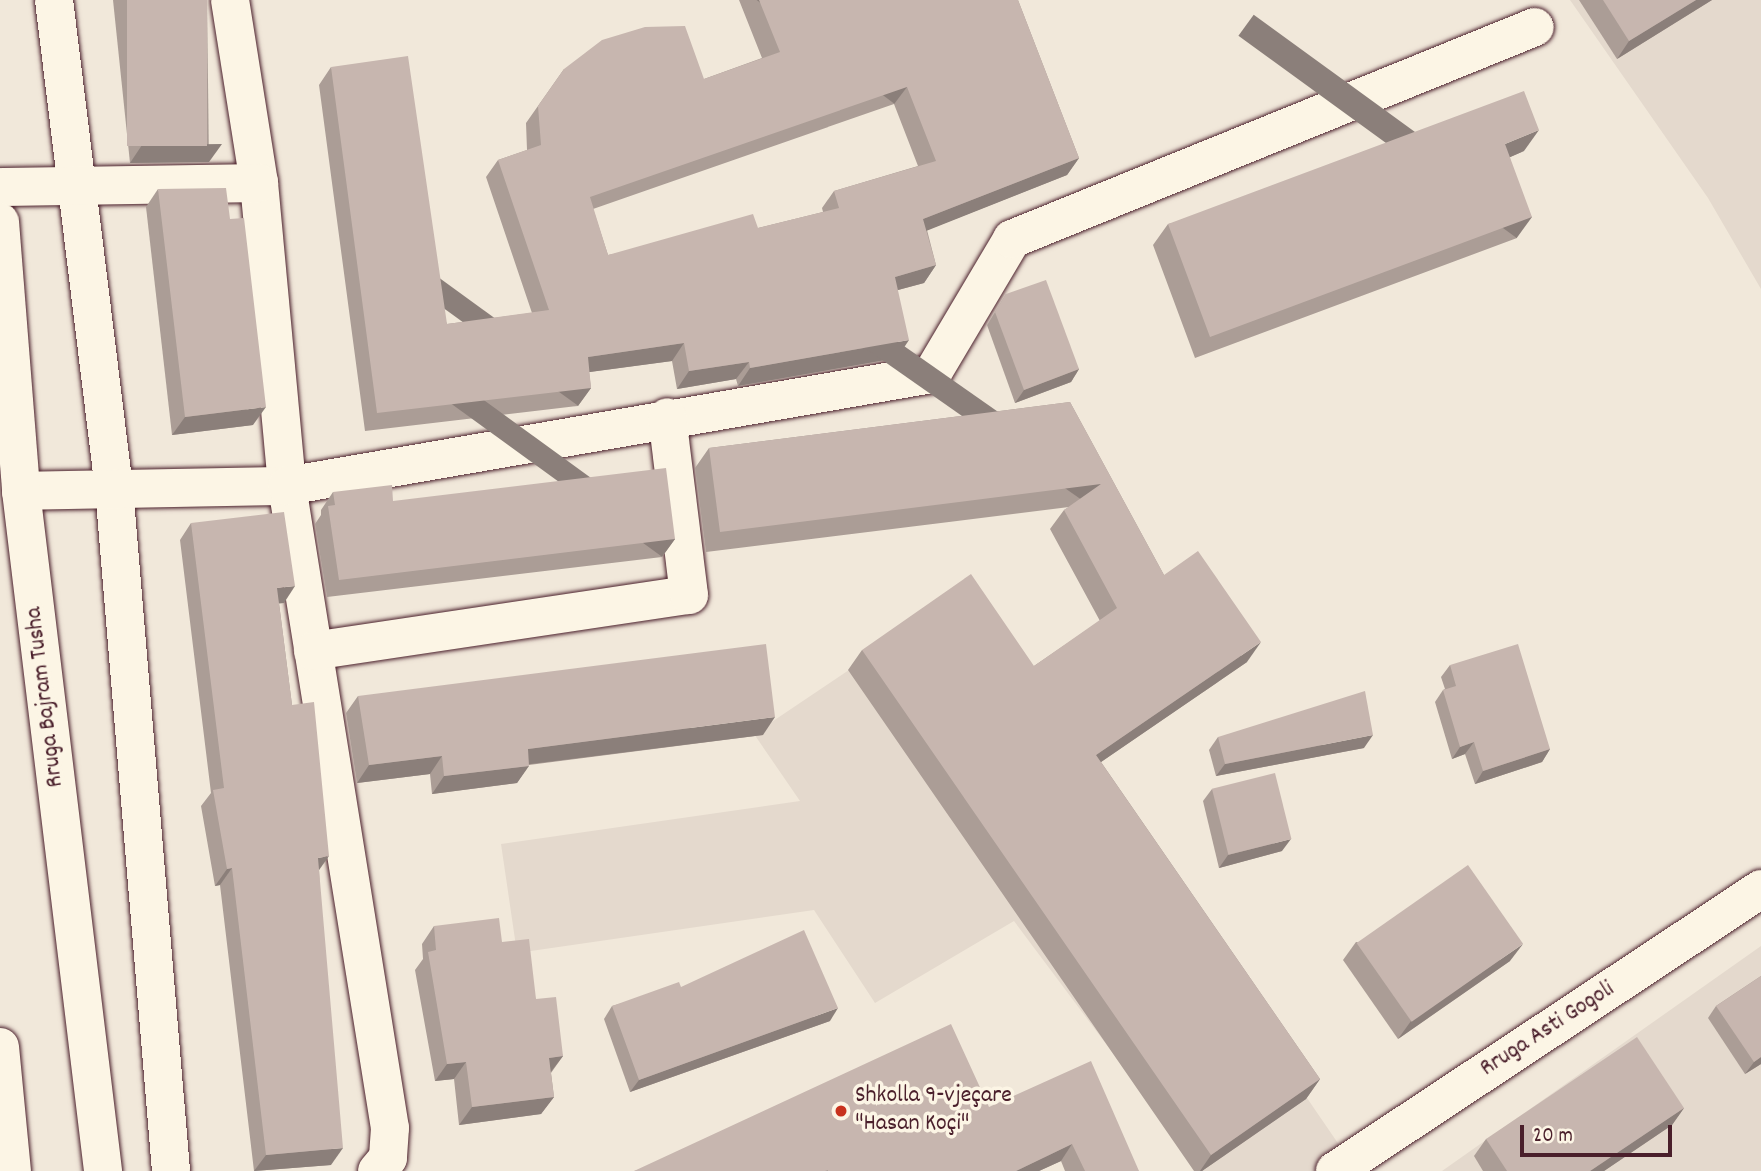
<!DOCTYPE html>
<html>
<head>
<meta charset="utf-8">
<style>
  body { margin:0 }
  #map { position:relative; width:1761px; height:1171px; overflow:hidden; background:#f1e8da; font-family:Dekko,sans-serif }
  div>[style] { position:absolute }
  .built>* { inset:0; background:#e4d9cd }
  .roads { filter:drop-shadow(0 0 2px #4a1f2b) drop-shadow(0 0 2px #4a1f2b) }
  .street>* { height:38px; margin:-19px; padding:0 19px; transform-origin:19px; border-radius:19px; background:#fcf5e5 }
  .secondary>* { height:38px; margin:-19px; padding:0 19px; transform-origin:19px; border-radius:19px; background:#fcf5e5 }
  .wall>* { inset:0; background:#ab9d96 }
  .shaded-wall>* { inset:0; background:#8b7f7a; transform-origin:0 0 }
  .building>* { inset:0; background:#c7b6af; transform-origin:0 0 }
  .dots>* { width:19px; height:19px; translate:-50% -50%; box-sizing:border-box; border:4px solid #fcf5e5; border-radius:50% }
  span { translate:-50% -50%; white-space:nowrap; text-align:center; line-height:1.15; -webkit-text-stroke:7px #fcf5e5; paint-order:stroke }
  .street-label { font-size:24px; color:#4a1f2b }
  .poi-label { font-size:24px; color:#4a1f2b }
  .left { translate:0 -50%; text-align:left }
  .scale { position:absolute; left:1520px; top:1125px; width:152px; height:32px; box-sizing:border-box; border:4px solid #4a1f2b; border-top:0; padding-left:9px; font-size:21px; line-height:24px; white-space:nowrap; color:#4a1f2b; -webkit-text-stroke:5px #fcf5e5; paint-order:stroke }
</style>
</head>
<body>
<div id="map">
  <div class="built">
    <i style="clip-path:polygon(1570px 0,1761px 0,1761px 289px,1708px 198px)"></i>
    <i style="clip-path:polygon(962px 594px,1357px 1171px,1201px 1171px,1014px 921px,875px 1003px,814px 910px,517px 953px,501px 844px,800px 801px,754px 734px)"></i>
    <i style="clip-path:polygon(1761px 946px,1761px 1171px,1442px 1171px)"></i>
  </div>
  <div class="roads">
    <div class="street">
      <i style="left:54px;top:0;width:492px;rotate:83deg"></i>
      <i style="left:114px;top:488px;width:685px;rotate:85.23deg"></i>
      <i style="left:230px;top:0;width:185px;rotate:81deg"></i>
      <i style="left:259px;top:183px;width:304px;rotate:84.7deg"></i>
      <i style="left:287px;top:486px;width:650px;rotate:80.89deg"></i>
      <i style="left:390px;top:1128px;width:30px;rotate:94deg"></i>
      <i style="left:388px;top:1158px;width:17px;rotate:130deg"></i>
      <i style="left:0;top:187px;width:259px;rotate:-0.9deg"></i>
      <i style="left:21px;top:491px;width:266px;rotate:-1.1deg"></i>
      <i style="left:287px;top:486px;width:655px;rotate:-9.85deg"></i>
      <i style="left:932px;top:374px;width:157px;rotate:-59.3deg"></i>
      <i style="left:1012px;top:239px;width:564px;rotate:-22.07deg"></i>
      <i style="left:313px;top:651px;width:380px;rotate:-8.5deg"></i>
      <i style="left:689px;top:595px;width:179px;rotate:-97deg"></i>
    </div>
    <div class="secondary">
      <i style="left:0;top:222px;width:270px;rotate:85.5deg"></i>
      <i style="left:21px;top:491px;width:685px;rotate:83.12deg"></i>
      <i style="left:0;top:1047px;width:125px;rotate:84.5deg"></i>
      <i style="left:1335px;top:1171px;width:511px;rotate:-33.5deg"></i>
    </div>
  </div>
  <div class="wall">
    <i style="clip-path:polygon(113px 0,207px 0,209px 162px,130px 163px)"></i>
    <i style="clip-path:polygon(evenodd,739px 0,1018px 0,1079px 158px,1067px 175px,927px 230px,936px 265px,924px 283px,898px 290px,897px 358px,738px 386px,736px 379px,677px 389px,672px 361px,589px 372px,591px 388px,578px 406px,365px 431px,319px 85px,331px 67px,447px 324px,532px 313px,486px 177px,498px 160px,527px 150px,526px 123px,564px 69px,704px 79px,762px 58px,739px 0,894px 104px,918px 166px,834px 191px,822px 208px,823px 212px,758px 228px,608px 255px,593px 209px,894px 104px)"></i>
    <i style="clip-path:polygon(1579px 0,1712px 0,1617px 59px)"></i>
    <i style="clip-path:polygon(1524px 151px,1510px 157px,1517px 238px,1195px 358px,1153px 245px,1168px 224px)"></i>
    <i style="clip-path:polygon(158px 189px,253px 425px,172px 435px,146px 207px)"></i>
    <i style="clip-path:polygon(1006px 294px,1079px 369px,1071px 382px,1015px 403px,987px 325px)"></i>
    <i style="clip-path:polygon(1070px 402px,1164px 575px,1247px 662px,1101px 762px,1320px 1079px,1306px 1099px,1202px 1171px,1194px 1171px,848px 670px,862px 650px,1034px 666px,1100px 621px,1050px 529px,1064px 510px,1069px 507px,706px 552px,695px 468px,709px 448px)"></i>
    <i style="clip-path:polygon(333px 492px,393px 501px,675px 539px,662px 557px,327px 597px,315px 524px,321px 515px,321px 510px)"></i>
    <i style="clip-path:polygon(191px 523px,284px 603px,279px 603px,292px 705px,319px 870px,331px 1165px,254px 1171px,220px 885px,215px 886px,201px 806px,211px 793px,180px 540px)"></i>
    <i style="clip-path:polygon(1450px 665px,1550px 749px,1542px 762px,1475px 784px,1465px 754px,1452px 759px,1435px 702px,1443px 690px,1445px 689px,1441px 677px)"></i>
    <i style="clip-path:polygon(358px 696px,763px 735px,529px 765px,517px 783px,432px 794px,430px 774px,357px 783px,346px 713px)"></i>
    <i style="clip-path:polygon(1218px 737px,1364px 748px,1216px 776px,1209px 750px)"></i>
    <i style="clip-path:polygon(1212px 789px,1282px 851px,1219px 868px,1203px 801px)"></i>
    <i style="clip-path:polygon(434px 926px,502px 942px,536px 999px,563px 1056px,551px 1073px,554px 1097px,541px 1114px,459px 1125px,454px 1079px,435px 1081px,415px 970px,423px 959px,422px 944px)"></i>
    <i style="clip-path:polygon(1356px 942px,1510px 961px,1398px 1039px,1343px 960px)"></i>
    <i style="clip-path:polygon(1761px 976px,1761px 1064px,1745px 1074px,1708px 1018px,1716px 1006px)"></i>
    <i style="clip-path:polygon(681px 987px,830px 1021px,630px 1092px,604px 1019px,612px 1006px)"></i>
    <i style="clip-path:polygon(989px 1107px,1139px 1171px,1065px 1171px,1061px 1161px,1039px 1171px,634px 1171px)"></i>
    <i style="clip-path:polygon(1684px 1108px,1672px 1125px,1604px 1171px,1483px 1171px,1474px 1156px,1486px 1139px)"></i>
  </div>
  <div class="shaded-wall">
    <i style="clip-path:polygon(1696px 0,1712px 0,1617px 59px,1629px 41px)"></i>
    <i style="left:907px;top:87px;width:21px;height:336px;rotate:127deg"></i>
    <i style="clip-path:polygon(1539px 130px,1524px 151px,1490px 166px,1505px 144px)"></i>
    <i style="clip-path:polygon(222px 144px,209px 162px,130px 163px,142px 145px)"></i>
    <i style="clip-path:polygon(1079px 158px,1067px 175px,911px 237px,923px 219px)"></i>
    <i style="left:1532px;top:217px;width:26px;height:344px;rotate:126deg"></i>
    <i style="clip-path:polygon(936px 265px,924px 283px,883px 294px,895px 277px)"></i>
    <i style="clip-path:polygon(909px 340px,897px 358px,738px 386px,750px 368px)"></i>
    <i style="clip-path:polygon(684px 343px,672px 361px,575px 374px,588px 357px)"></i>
    <i style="clip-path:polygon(749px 362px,736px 379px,677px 389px,689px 371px)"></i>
    <i style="clip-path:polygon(1079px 369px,1071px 382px,1015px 403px,1024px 390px)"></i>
    <i style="left:591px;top:388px;width:22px;height:215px;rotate:126deg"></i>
    <i style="clip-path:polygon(266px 407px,253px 425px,172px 435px,185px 417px)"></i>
    <i style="left:1101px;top:484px;width:24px;height:384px;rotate:125deg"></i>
    <i style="left:675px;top:539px;width:22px;height:338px;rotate:126deg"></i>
    <i style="clip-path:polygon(295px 586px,284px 603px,265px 605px,277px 588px)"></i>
    <i style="clip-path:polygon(1261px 642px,1247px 662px,1082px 775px,1096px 755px)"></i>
    <i style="clip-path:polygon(775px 717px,763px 735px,515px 766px,528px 749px)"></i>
    <i style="clip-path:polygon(1373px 735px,1364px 748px,1216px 776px,1225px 764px)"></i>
    <i style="clip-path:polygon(1474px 742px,1465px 754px,1452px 759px,1460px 747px)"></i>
    <i style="clip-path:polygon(1550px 749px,1542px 762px,1475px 784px,1483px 771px)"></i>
    <i style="clip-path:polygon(442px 756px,430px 774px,357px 783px,369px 765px)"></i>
    <i style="clip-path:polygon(529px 766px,517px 783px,432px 794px,444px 776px)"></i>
    <i style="clip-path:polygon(1291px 839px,1282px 851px,1219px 868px,1228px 855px)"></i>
    <i style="clip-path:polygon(329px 856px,317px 873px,318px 858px)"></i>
    <i style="clip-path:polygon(232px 868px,220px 885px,215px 886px,227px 869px)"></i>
    <i style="clip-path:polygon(1523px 944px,1510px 961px,1398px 1039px,1411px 1021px)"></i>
    <i style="clip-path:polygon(838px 1008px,830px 1021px,630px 1092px,639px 1080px)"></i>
    <i style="clip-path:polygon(563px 1056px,550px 1073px,549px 1058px)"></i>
    <i style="clip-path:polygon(1761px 1057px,1761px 1064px,1745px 1074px,1754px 1062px)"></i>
    <i style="clip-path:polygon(466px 1062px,454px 1079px,435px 1081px,447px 1064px)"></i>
    <i style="clip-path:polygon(1320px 1079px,1306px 1099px,1202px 1171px,1200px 1171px,1211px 1155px)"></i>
    <i style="clip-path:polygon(554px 1097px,541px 1114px,459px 1125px,472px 1107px)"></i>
    <i style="clip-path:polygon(1684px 1108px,1672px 1125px,1604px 1171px,1590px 1171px)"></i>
    <i style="clip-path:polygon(1072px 1144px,1061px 1161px,1039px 1171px,1016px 1171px)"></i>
    <i style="clip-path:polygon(343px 1148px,331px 1165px,254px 1171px,266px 1155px)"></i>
  </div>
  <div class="building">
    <i style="left:127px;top:0;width:80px;height:146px"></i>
    <i style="clip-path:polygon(evenodd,759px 0,1018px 0,1079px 158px,923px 219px,936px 265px,895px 277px,909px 340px,750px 368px,749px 362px,689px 371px,684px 343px,588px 357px,591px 388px,377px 413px,331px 67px,408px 56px,447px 324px,549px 310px,498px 160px,541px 145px,538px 106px,564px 69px,602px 40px,645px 27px,685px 26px,704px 79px,780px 52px,759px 0,907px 87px,936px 161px,834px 191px,839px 208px,758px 228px,753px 214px,608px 255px,590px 197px,907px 87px)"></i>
    <i style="clip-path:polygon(1603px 0,1696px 0,1629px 41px)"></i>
    <i style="clip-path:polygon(1524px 91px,1539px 130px,1505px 144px,1532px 217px,1210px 337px,1168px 224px)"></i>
    <i style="clip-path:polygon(226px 188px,230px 219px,244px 218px,266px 407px,185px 417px,158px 189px)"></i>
    <i style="clip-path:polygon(1046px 280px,1079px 369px,1024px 390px,995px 312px,1006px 294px)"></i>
    <i style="clip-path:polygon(1070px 402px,1164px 575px,1198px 551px,1261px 642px,1096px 755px,1320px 1079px,1211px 1155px,862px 650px,971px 574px,1034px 666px,1117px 608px,1064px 510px,1101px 484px,720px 532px,709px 448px)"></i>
    <i style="clip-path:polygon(666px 468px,675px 539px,339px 580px,328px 506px,335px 505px,333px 492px,392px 485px,393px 501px)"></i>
    <i style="clip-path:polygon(284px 512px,295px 586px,277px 588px,292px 705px,314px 702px,329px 856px,318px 858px,343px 1148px,266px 1155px,232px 868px,227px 869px,213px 790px,224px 788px,191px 523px)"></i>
    <i style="clip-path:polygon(766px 644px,775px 717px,528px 749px,529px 766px,444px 776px,442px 756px,369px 765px,358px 696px)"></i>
    <i style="clip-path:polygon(1518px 644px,1550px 749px,1483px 771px,1474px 742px,1460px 747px,1443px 690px,1456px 686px,1450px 665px)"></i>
    <i style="clip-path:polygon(1365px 691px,1373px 735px,1225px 764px,1218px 737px)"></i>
    <i style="left:1275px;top:773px;width:68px;height:65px;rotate:76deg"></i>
    <i style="left:1468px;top:865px;width:96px;height:136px;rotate:55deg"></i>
    <i style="clip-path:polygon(499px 918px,502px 942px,529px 939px,536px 999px,556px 997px,563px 1056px,549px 1058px,554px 1097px,472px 1107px,466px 1062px,447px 1064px,428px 952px,436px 950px,434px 926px)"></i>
    <i style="clip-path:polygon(804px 930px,838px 1008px,639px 1080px,612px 1006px,679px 982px,681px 987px)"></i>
    <i style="clip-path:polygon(1761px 976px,1761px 1057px,1754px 1062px,1716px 1006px)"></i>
    <i style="clip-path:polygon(951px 1024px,989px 1107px,1091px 1061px,1139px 1171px,1085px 1171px,1072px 1144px,1016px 1171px,828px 1171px,828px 1170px,825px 1171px,634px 1171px)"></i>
    <i style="clip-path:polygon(1637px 1037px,1684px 1108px,1590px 1171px,1507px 1171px,1486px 1139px)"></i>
  </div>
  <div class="dots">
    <i style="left:841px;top:1111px;background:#c8321e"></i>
  </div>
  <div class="street-label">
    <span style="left:46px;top:697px;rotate:-97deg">Rruga Bajram Tusha</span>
    <span style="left:1548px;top:1030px;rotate:-33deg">Rruga Asti Gogoli</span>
  </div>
  <div class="poi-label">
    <span class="left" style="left:855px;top:1111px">Shkolla 9-vjeçare<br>"Hasan Koçi"</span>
  </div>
  <div class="scale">20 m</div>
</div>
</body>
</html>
